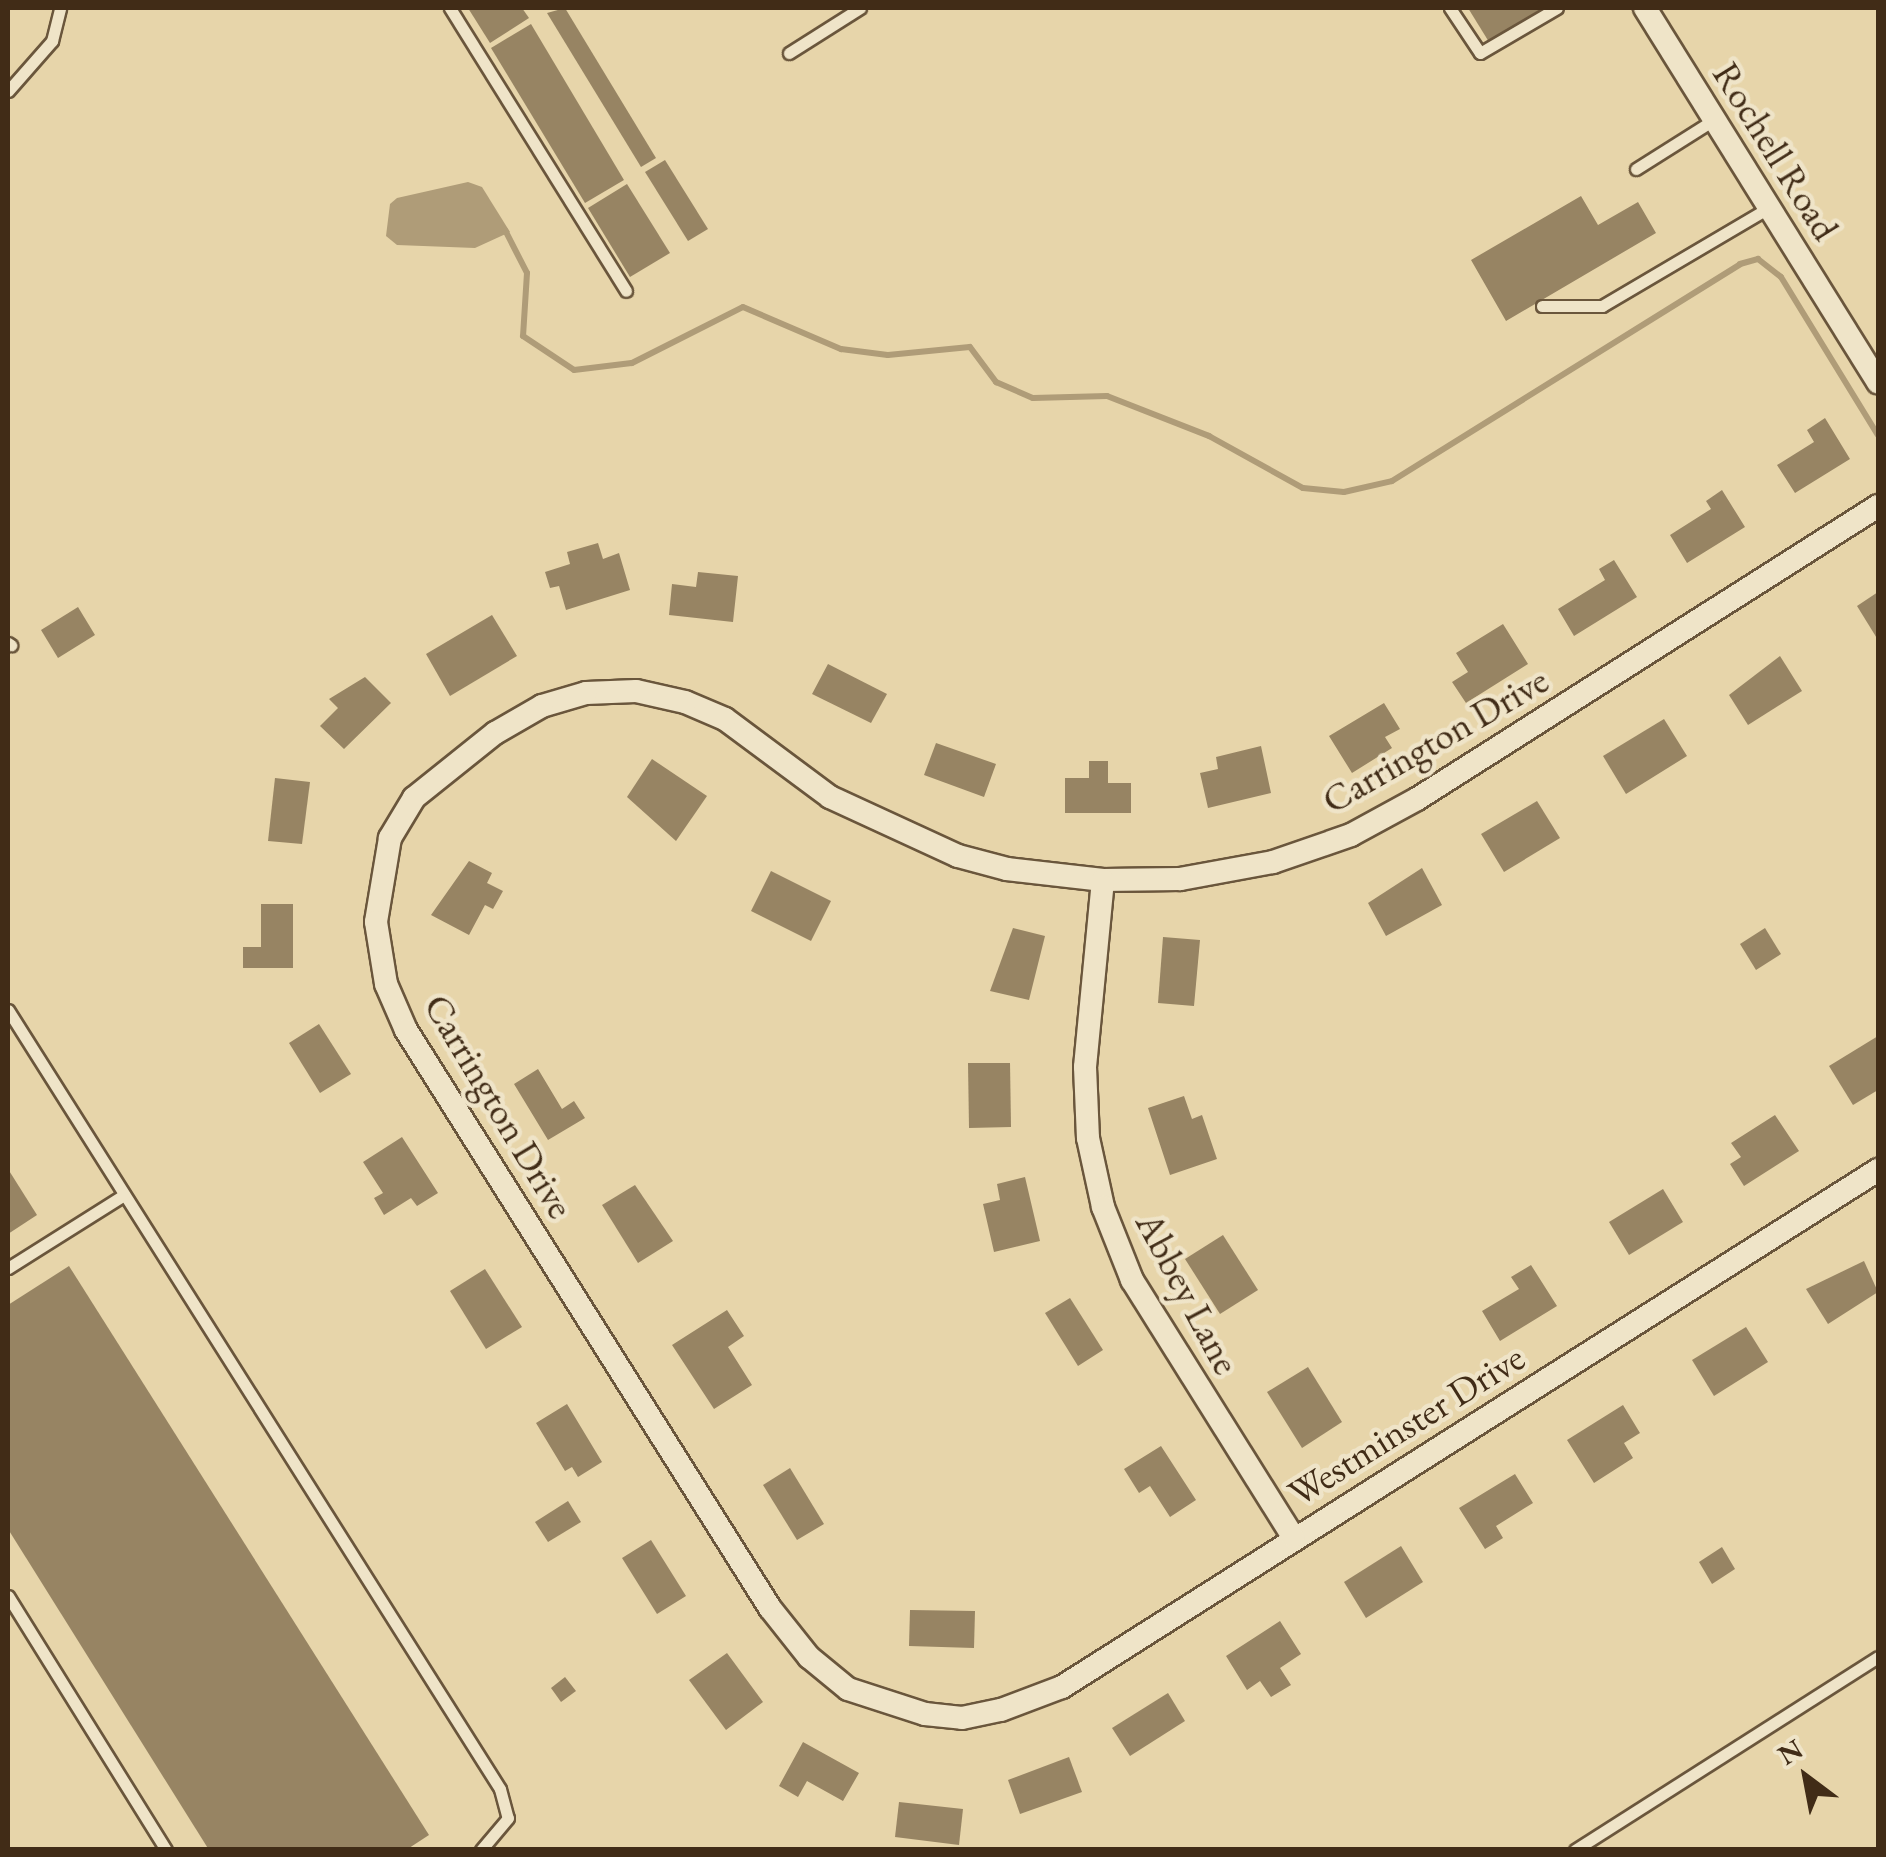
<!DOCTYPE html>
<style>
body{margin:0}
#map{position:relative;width:1886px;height:1857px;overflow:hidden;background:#e7d5aa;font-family:"EB Garamond",serif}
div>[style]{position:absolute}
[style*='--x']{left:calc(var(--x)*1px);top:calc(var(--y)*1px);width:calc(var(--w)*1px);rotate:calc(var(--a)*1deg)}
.water>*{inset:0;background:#af9c78}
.stream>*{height:6px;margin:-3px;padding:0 3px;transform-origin:3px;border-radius:3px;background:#af9c78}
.building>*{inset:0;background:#978463}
.roads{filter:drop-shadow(2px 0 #6a563c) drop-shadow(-2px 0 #6a563c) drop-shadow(0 2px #6a563c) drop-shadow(0 -2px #6a563c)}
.lane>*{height:11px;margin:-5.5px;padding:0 5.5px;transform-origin:5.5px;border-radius:5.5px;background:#efe4c8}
.street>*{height:22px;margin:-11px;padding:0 11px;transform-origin:11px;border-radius:11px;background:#efe4c8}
span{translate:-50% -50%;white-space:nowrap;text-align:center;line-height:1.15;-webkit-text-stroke:9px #efe4c8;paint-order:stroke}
.street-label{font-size:38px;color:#412c17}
.frame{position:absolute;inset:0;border:10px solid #412c17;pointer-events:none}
.north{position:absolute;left:1756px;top:1727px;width:100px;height:100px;-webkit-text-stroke:8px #efe4c8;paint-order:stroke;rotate:328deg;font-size:28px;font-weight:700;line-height:40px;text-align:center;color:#412c17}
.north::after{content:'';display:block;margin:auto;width:35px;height:45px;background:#412c17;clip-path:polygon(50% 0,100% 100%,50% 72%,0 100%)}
</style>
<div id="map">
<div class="water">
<i style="clip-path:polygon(468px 182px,482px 187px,510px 232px,475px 248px,397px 245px,386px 236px,390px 204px,397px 198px)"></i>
</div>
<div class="stream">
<i style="--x:505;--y:230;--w:48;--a:62.9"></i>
<i style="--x:527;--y:273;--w:63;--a:93.6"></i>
<i style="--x:523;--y:336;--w:61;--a:33.7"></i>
<i style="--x:574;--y:370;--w:58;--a:-6.9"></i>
<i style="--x:632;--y:363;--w:124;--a:-26.8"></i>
<i style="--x:743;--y:307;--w:107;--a:23.2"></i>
<i style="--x:841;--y:349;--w:47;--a:7.3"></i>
<i style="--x:888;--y:355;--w:82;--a:-5.6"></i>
<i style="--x:970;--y:347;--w:44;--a:53.4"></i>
<i style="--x:996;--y:382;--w:40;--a:23.4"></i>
<i style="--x:1033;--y:398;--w:74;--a:-1.5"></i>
<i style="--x:1107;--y:396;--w:110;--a:21.4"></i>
<i style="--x:1209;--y:436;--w:107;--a:29"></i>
<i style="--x:1303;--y:488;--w:41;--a:5.6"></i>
<i style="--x:1344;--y:492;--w:49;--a:-12.9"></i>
<i style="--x:1392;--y:481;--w:410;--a:-31.9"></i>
<i style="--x:1740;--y:264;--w:19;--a:-16"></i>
<i style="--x:1758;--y:259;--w:29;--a:38"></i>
<i style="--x:1781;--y:277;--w:185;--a:58.5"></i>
</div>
<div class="building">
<i style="clip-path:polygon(468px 8px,522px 8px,529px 18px,490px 43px)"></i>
<i style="clip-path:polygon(565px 8px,656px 158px,641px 167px,547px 13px)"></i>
<i style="clip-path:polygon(1468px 8px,1543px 8px,1489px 42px)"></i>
<i style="clip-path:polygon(531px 24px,624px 180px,585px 203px,491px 48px)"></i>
<i style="clip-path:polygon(665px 160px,708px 229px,688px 241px,645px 172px)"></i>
<i style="clip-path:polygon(627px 184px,670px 253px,630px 277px,588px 208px)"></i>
<i style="clip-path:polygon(1581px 196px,1598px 225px,1638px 202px,1656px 233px,1506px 321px,1471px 260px)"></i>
<i style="clip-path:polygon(1825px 418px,1850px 459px,1795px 493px,1777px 465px,1814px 442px,1807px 430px)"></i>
<i style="clip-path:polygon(1722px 490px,1745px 527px,1687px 563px,1670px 535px,1711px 509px,1706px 501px)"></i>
<i style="clip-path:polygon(598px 543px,603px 559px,619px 553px,630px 590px,566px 610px,559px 586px,550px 588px,545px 572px,570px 564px,567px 552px)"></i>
<i style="clip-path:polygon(1614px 560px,1637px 597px,1574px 636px,1558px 609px,1605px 580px,1599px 569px)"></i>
<i style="clip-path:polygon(698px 572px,738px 576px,733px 622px,669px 615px,672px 584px,696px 587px)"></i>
<i style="clip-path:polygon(1878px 592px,1878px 640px,1857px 606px)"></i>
<i style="clip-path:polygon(78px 607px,95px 635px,58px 658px,41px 630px)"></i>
<i style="clip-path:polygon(492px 615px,517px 656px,450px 696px,426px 654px)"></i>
<i style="clip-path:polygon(1503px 624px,1528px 664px,1466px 703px,1452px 682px,1468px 672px,1456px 653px)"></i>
<i style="clip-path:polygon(1780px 656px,1802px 691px,1748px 725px,1729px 695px)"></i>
<i style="clip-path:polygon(828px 664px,887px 694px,871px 723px,812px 694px)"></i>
<i style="clip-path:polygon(365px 677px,391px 703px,344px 749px,320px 726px,338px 708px,329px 699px)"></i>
<i style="clip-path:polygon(1384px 703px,1400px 729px,1385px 737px,1392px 748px,1352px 773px,1329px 736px)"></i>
<i style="clip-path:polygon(1664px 719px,1687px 756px,1626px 794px,1603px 756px)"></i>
<i style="clip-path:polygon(936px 743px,996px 764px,984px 797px,924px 775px)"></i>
<i style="clip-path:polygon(1261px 746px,1271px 793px,1208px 808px,1200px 773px,1218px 769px,1216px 757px)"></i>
<i style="clip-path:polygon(652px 759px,707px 796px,676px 841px,627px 797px)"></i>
<i style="clip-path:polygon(1089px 761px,1108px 761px,1108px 783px,1131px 783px,1131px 813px,1065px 813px,1065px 778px,1089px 778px)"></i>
<i style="clip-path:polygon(275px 778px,310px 782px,302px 844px,268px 841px)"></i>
<i style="clip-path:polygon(1537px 801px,1560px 838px,1504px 872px,1481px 834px)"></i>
<i style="clip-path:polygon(469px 861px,492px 873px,487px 883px,503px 891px,493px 909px,485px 905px,469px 935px,431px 915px)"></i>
<i style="clip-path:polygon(1422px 868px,1442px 905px,1386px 936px,1368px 903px)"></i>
<i style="clip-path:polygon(771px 871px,831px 901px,811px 941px,751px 911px)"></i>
<i style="clip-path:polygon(261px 904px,293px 904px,293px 968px,243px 968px,243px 947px,261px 947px)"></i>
<i style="clip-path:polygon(1013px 928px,1045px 936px,1029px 1000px,990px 991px)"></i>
<i style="clip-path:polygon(1765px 928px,1781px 954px,1756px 970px,1740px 944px)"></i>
<i style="clip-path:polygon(1163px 937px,1200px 940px,1194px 1006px,1158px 1003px)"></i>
<i style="clip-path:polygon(319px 1024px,351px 1074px,320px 1093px,289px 1043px)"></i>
<i style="clip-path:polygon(1878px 1036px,1878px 1090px,1853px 1105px,1829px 1066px)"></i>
<i style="clip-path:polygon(968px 1063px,1010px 1063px,1011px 1127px,969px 1128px)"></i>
<i style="clip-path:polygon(538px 1069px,562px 1109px,574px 1101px,585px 1118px,548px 1140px,514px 1084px)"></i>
<i style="clip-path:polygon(1184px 1096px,1192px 1119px,1202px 1115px,1217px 1159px,1170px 1175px,1148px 1108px)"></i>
<i style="clip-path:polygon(1775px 1115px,1799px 1151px,1744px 1186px,1730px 1164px,1741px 1157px,1731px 1143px)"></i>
<i style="clip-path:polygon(402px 1137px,438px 1193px,417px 1206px,411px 1198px,384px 1215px,374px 1198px,383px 1193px,363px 1162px)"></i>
<i style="clip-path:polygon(8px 1169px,37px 1215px,8px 1234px)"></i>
<i style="clip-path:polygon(1025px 1177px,1040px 1241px,994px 1252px,983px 1204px,1000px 1200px,997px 1184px)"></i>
<i style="clip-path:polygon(635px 1185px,673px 1241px,638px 1263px,602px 1205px)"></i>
<i style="clip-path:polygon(1663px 1189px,1683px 1222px,1629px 1255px,1609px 1222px)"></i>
<i style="clip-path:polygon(1223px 1235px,1258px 1290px,1220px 1314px,1185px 1259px)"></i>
<i style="clip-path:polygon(1864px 1261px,1878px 1292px,1828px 1324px,1806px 1289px)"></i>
<i style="clip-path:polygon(1531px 1265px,1557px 1306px,1500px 1341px,1482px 1311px,1519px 1289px,1511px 1277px)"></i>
<i style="clip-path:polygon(69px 1266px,429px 1835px,406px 1850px,209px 1850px,8px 1529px,8px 1305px)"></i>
<i style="clip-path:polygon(485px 1269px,522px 1327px,486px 1349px,450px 1291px)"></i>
<i style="clip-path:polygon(1070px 1298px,1103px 1350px,1078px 1366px,1045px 1313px)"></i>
<i style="clip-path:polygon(727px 1310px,744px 1336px,728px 1347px,752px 1385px,714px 1409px,672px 1345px)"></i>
<i style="clip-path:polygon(1746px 1327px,1768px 1362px,1714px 1396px,1692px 1360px)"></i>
<i style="clip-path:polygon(1308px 1367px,1342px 1422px,1302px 1448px,1267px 1392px)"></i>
<i style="clip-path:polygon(567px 1404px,602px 1462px,578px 1477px,572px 1467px,565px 1471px,536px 1423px)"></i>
<i style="clip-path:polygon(1623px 1405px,1640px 1433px,1624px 1443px,1633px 1458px,1594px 1483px,1567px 1440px)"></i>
<i style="clip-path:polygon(1161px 1446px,1196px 1500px,1170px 1517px,1150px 1486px,1139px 1493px,1124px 1469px)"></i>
<i style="clip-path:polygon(790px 1468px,824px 1524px,797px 1540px,763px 1485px)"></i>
<i style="clip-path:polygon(1515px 1474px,1533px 1503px,1496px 1526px,1503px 1538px,1485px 1549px,1459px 1508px)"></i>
<i style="clip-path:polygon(568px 1501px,581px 1522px,548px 1542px,535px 1522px)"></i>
<i style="clip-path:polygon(651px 1540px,686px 1596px,657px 1614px,622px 1558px)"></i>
<i style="clip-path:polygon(1401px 1546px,1423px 1582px,1366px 1618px,1344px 1582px)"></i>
<i style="clip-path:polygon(1722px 1547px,1735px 1569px,1712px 1584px,1699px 1562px)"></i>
<i style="clip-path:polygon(910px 1610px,975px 1611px,974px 1648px,909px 1646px)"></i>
<i style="clip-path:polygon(1280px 1621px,1301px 1654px,1280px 1668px,1291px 1685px,1271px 1697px,1260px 1681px,1247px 1690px,1226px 1656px)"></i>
<i style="clip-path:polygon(727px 1653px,763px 1702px,726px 1730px,689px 1680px)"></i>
<i style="clip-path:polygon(565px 1677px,576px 1691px,561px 1702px,551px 1688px)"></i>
<i style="clip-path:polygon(1168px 1693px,1185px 1721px,1130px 1756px,1112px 1728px)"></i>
<i style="clip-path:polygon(803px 1742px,859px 1773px,843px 1801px,807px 1781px,798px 1797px,779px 1786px)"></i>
<i style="clip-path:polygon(1069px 1757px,1082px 1792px,1020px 1814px,1008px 1780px)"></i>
<i style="clip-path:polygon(899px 1802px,963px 1809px,959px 1845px,895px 1837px)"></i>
</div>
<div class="roads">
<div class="lane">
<i style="--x:450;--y:8;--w:333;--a:58.1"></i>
<i style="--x:1450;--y:8;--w:54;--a:56.3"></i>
<i style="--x:1480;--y:53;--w:89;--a:-30.3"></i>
<i style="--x:789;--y:53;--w:84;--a:-32.4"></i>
<i style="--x:8;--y:91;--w:67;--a:-48.7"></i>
<i style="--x:52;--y:41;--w:34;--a:-76"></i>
<i style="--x:1636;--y:169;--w:93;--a:-32.3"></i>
<i style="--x:1542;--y:306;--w:60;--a:0"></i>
<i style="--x:1602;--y:306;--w:195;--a:-30.5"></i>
<i style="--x:8;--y:643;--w:4;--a:34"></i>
<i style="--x:8;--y:1010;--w:921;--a:57.72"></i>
<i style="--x:500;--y:1789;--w:30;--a:75"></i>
<i style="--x:508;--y:1818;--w:42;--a:130.2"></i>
<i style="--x:8;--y:1268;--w:137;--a:-32.2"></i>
<i style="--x:8;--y:1596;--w:299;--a:58.1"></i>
<i style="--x:1575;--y:1850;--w:359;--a:-32.5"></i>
</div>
<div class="street">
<i style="--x:1645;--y:8;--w:441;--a:58.1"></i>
<i style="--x:1878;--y:506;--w:546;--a:147.56"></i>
<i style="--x:1417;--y:799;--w:75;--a:151.4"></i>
<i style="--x:1351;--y:835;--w:83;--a:160.9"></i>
<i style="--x:1273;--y:862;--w:95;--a:169.6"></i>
<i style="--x:1180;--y:879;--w:77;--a:179.3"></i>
<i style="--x:1103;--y:880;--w:97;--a:-173.5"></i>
<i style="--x:1007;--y:869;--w:51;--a:-165.1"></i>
<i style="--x:958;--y:856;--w:141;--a:-155.3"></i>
<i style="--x:830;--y:797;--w:131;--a:-143.4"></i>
<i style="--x:725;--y:719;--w:43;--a:-157"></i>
<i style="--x:685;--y:702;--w:50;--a:-167.3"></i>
<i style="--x:636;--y:691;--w:50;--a:177.7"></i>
<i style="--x:586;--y:693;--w:46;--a:163.5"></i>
<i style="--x:542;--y:706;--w:54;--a:150.1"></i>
<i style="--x:495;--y:733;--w:104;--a:141.3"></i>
<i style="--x:414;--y:798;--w:47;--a:121"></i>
<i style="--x:390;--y:838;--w:85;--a:99.5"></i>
<i style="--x:376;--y:922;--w:63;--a:80.8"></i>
<i style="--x:386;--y:984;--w:50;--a:66.5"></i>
<i style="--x:406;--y:1030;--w:683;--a:57.8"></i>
<i style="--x:770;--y:1608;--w:63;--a:51.5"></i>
<i style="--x:809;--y:1657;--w:50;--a:39.4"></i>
<i style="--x:848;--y:1689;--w:81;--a:18"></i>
<i style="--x:925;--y:1714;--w:37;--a:6"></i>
<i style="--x:962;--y:1718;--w:40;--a:-12"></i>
<i style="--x:1001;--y:1710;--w:65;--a:-20.7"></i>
<i style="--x:1062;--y:1687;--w:966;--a:-32.36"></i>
<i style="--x:1103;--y:880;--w:188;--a:95.5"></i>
<i style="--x:1085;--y:1067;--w:71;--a:87.6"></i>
<i style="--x:1088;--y:1138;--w:71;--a:77.7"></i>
<i style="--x:1103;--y:1207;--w:79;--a:68.3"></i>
<i style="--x:1132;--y:1280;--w:303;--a:57.9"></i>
</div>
</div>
<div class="street-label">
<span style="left:1776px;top:151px;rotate:58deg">Rochell Road</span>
<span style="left:1435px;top:740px;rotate:-30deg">Carrington Drive</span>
<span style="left:499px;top:1106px;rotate:59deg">Carrington Drive</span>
<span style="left:1188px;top:1293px;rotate:62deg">Abbey Lane</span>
<span style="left:1406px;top:1425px;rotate:-32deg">Westminster Drive</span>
</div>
<div class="frame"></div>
<div class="north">N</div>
</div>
